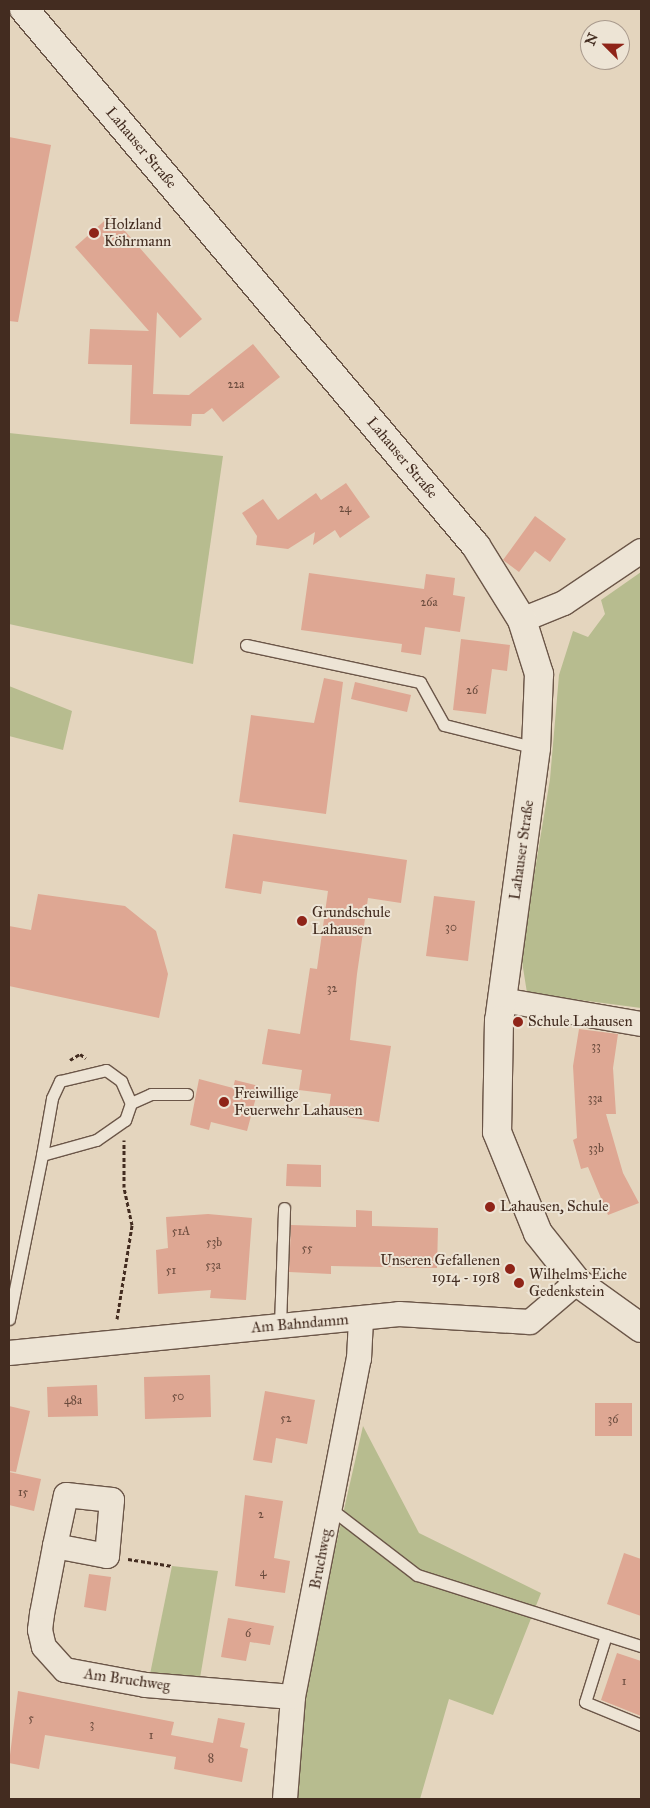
<!DOCTYPE html>
<meta charset="utf-8">
<style>
body{margin:0}
#map{position:relative;width:650px;height:1808px;overflow:hidden;background:#e4d5be;font-family:"IM FELL Great Primer",serif}
div>[style]{position:absolute}
[style*='--x']{left:calc(var(--x)*1px);top:calc(var(--y)*1px);width:calc(var(--w)*1px);rotate:calc(var(--a)*1deg)}
.green>*{inset:0;background:#b7bc8f}
.building>*{inset:0;background:#dea793}
.path>*{height:3px;margin-top:-1.5px;transform-origin:0;background:repeating-linear-gradient(90deg,#432c20 0 4px,transparent 0 6.5px)}
.roads{filter:drop-shadow(1px 0 #6b5648) drop-shadow(-1px 0 #6b5648) drop-shadow(0 1px #6b5648) drop-shadow(0 -1px #6b5648)}
.service>*{height:11px;margin:-5.5px;padding:0 5.5px;transform-origin:5.5px;border-radius:5.5px;background:#ede4d5}
.minor>*{height:24px;margin:-12px;padding:0 12px;transform-origin:12px;border-radius:12px;background:#ede4d5}
.tertiary>*{height:28px;margin:-14px;padding:0 14px;transform-origin:14px;border-radius:14px;background:#ede4d5}
.dots>*{width:14px;height:14px;translate:-50% -50%;box-sizing:border-box;border:2px solid #ede4d5;border-radius:50%}
span{translate:-50% -50%;white-space:nowrap;text-align:center;line-height:1.15;-webkit-text-stroke:4px #ede4d5;paint-order:stroke}
.number-label{font-size:12px;color:#6a4b3d}
.number-label span{-webkit-text-stroke-width:0}
.street-label{font-size:15px;color:#432c20}
.poi-label{font-size:15px;color:#432c20}
.left{translate:0 -50%;text-align:left}
.right{translate:-100% -50%;text-align:right}
.frame{position:absolute;inset:0;border:10px solid #432c20;pointer-events:none}
.north{position:absolute;left:580px;top:20px;width:50px;height:50px;box-sizing:border-box;background:#ede4d5;border:1px solid #a99a8d;border-radius:50%;rotate:293deg;font-size:14px;font-weight:700;line-height:20px;text-align:center;color:#432c20}
.north::after{content:'';display:block;margin:auto;width:18px;height:22px;background:#8f2418;clip-path:polygon(50% 0,100% 100%,50% 72%,0 100%)}
</style>
<div id="map">
<div class="green">
<i style="clip-path:polygon(9px 433px,223px 456px,193px 664px,9px 624px)"></i>
<i style="clip-path:polygon(641px 572px,641px 1008px,527px 993px,521px 955px,550px 779px,559px 675px,573px 631px,588px 637px,605px 614px,601px 600px)"></i>
<i style="clip-path:polygon(9px 686px,72px 711px,63px 750px,9px 736px)"></i>
<i style="clip-path:polygon(363px 1426px,419px 1533px,541px 1593px,493px 1715px,449px 1699px,420px 1799px,296px 1799px,300px 1703px)"></i>
<i style="clip-path:polygon(172px 1566px,218px 1571px,198px 1690px,148px 1684px)"></i>
</div>
<div class="building">
<i style="clip-path:polygon(9px 137px,51px 145px,18px 322px,9px 321px)"></i>
<i style="clip-path:polygon(111px 215px,202px 319px,180px 338px,157px 312px,153px 394px,189px 395px,253px 344px,280px 377px,223px 422px,212px 408px,204px 414px,192px 414px,191px 426px,130px 424px,132px 365px,88px 364px,90px 329px,149px 331px,75px 247px)"></i>
<i style="clip-path:polygon(346px 483px,370px 517px,340px 538px,335px 530px,313px 545px,315px 532px,288px 549px,256px 545px,257px 536px,242px 513px,263px 499px,278px 520px,316px 493px,321px 500px)"></i>
<i style="clip-path:polygon(535px 516px,566px 539px,550px 562px,535px 551px,519px 572px,503px 560px)"></i>
<i style="clip-path:polygon(309px 573px,424px 589px,426px 574px,455px 578px,453px 595px,465px 597px,460px 632px,425px 627px,421px 655px,401px 652px,402px 644px,301px 630px)"></i>
<i style="clip-path:polygon(461px 639px,510px 645px,507px 671px,492px 669px,486px 714px,453px 710px)"></i>
<i style="clip-path:polygon(324px 678px,343px 682px,326px 814px,239px 802px,251px 715px,314px 723px)"></i>
<i style="clip-path:polygon(355px 682px,411px 695px,407px 712px,351px 699px)"></i>
<i style="clip-path:polygon(233px 834px,407px 860px,401px 903px,368px 898px,357px 974px,350px 1040px,391px 1046px,379px 1122px,328px 1114px,331px 1094px,299px 1090px,302px 1070px,262px 1064px,268px 1029px,300px 1034px,310px 968px,317px 969px,328px 891px,263px 881px,261px 894px,225px 888px)"></i>
<i style="clip-path:polygon(38px 894px,125px 906px,156px 931px,168px 974px,159px 1018px,9px 986px,9px 926px,31px 930px)"></i>
<i style="clip-path:polygon(434px 896px,475px 901px,468px 961px,426px 956px)"></i>
<i style="clip-path:polygon(579px 1029px,618px 1034px,613px 1068px,616px 1114px,606px 1114px,623px 1173px,639px 1203px,608px 1215px,588px 1167px,581px 1169px,573px 1140px,577px 1138px,573px 1066px)"></i>
<i style="clip-path:polygon(199px 1079px,233px 1088px,235px 1080px,259px 1086px,247px 1131px,211px 1122px,209px 1130px,190px 1125px)"></i>
<i style="clip-path:polygon(287px 1164px,321px 1165px,321px 1187px,286px 1186px)"></i>
<i style="clip-path:polygon(356px 1210px,372px 1211px,372px 1226px,438px 1228px,437px 1268px,331px 1266px,331px 1274px,289px 1272px,291px 1225px,356px 1227px)"></i>
<i style="clip-path:polygon(208px 1214px,252px 1218px,246px 1300px,210px 1298px,211px 1290px,158px 1294px,156px 1250px,168px 1248px,166px 1217px)"></i>
<i style="clip-path:polygon(210px 1375px,211px 1417px,145px 1419px,144px 1377px)"></i>
<i style="clip-path:polygon(97px 1385px,98px 1416px,48px 1417px,47px 1387px)"></i>
<i style="clip-path:polygon(265px 1391px,315px 1400px,307px 1444px,276px 1438px,272px 1463px,253px 1460px)"></i>
<i style="clip-path:polygon(595px 1403px,632px 1403px,632px 1436px,595px 1436px)"></i>
<i style="clip-path:polygon(9px 1406px,30px 1411px,16px 1472px,9px 1471px)"></i>
<i style="clip-path:polygon(9px 1472px,41px 1479px,34px 1511px,9px 1505px)"></i>
<i style="clip-path:polygon(245px 1495px,283px 1501px,274px 1558px,290px 1561px,285px 1593px,235px 1586px)"></i>
<i style="clip-path:polygon(624px 1553px,641px 1559px,641px 1616px,607px 1604px)"></i>
<i style="clip-path:polygon(89px 1574px,111px 1577px,106px 1611px,84px 1607px)"></i>
<i style="clip-path:polygon(228px 1618px,274px 1626px,270px 1645px,250px 1642px,246px 1661px,221px 1657px)"></i>
<i style="clip-path:polygon(617px 1653px,641px 1661px,641px 1716px,601px 1700px)"></i>
<i style="clip-path:polygon(18px 1691px,174px 1722px,171px 1735px,213px 1743px,218px 1718px,245px 1723px,240px 1747px,248px 1749px,242px 1782px,174px 1769px,176px 1757px,45px 1735px,39px 1769px,9px 1763px)"></i>
</div>
<div class="path">
<i style="--x:70;--y:1060;--w:12;--a:-31"></i>
<i style="--x:80;--y:1054;--w:7;--a:34"></i>
<i style="--x:117;--y:1319;--w:95;--a:-80.9"></i>
<i style="--x:132;--y:1225;--w:39;--a:-102"></i>
<i style="--x:124;--y:1187;--w:47;--a:-90"></i>
<i style="--x:128;--y:1559;--w:45;--a:9"></i>
</div>
<div class="roads">
<div class="service">
<i style="--x:246;--y:645;--w:178;--a:12"></i>
<i style="--x:420;--y:682;--w:49;--a:60.8"></i>
<i style="--x:444;--y:725;--w:95;--a:14"></i>
<i style="--x:106;--y:1070;--w:19;--a:36"></i>
<i style="--x:121;--y:1081;--w:24;--a:66"></i>
<i style="--x:131;--y:1103;--w:18;--a:109"></i>
<i style="--x:125;--y:1120;--w:35;--a:145"></i>
<i style="--x:96;--y:1140;--w:56;--a:164.5"></i>
<i style="--x:42;--y:1155;--w:58;--a:-80"></i>
<i style="--x:52;--y:1098;--w:19;--a:-65"></i>
<i style="--x:60;--y:1081;--w:47;--a:-13.4"></i>
<i style="--x:131;--y:1103;--w:22;--a:-24"></i>
<i style="--x:151;--y:1094;--w:36;--a:0"></i>
<i style="--x:9;--y:1319;--w:167;--a:-78.6"></i>
<i style="--x:280;--y:1325;--w:117;--a:-88"></i>
<i style="--x:331;--y:1509;--w:108;--a:37.5"></i>
<i style="--x:417;--y:1575;--w:235;--a:17.6"></i>
<i style="--x:606;--y:1635;--w:70;--a:107.4"></i>
<i style="--x:585;--y:1702;--w:61;--a:22.3"></i>
</div>
<div class="minor">
<i style="--x:522;--y:620;--w:45;--a:-22"></i>
<i style="--x:564;--y:603;--w:93;--a:-34"></i>
<i style="--x:502;--y:1000;--w:141;--a:9.8"></i>
<i style="--x:9;--y:1353;--w:392;--a:-5.7"></i>
<i style="--x:399;--y:1314;--w:131;--a:3.5"></i>
<i style="--x:530;--y:1322;--w:62;--a:-40.4"></i>
<i style="--x:55;--y:1546;--w:53;--a:10.9"></i>
<i style="--x:107;--y:1556;--w:56;--a:-84.9"></i>
<i style="--x:112;--y:1500;--w:46;--a:-173.8"></i>
<i style="--x:66;--y:1495;--w:52;--a:102.2"></i>
<i style="--x:55;--y:1546;--w:69;--a:100.8"></i>
<i style="--x:42;--y:1614;--w:16;--a:97"></i>
<i style="--x:40;--y:1630;--w:17;--a:77"></i>
<i style="--x:44;--y:1647;--w:31;--a:48"></i>
<i style="--x:65;--y:1670;--w:82;--a:10.5"></i>
<i style="--x:146;--y:1685;--w:147;--a:4.7"></i>
<i style="--x:285;--y:1799;--w:102;--a:-85.5"></i>
<i style="--x:293;--y:1697;--w:344;--a:-79"></i>
<i style="--x:359;--y:1359;--w:40;--a:-87.1"></i>
</div>
<div class="tertiary">
<i style="--x:24;--y:9;--w:702;--a:49.91"></i>
<i style="--x:476;--y:546;--w:87;--a:58.1"></i>
<i style="--x:522;--y:620;--w:57;--a:72.5"></i>
<i style="--x:539;--y:674;--w:74;--a:92.3"></i>
<i style="--x:536;--y:748;--w:275;--a:97.7"></i>
<i style="--x:499;--y:1020;--w:112;--a:91"></i>
<i style="--x:497;--y:1132;--w:109;--a:67.9"></i>
<i style="--x:538;--y:1233;--w:63;--a:51.5"></i>
<i style="--x:577;--y:1282;--w:79;--a:35.7"></i>
</div>
</div>
<div class="dots">
<i style="left:94px;top:233px;background:#8f2418"></i>
<i style="left:302px;top:921px;background:#8f2418"></i>
<i style="left:518px;top:1022px;background:#8f2418"></i>
<i style="left:224px;top:1102px;background:#8f2418"></i>
<i style="left:490px;top:1207px;background:#8f2418"></i>
<i style="left:510px;top:1269px;background:#8f2418"></i>
<i style="left:519px;top:1283px;background:#8f2418"></i>
</div>
<div class="number-label">
<span style="left:236px;top:385px">22a</span>
<span style="left:345px;top:509px">24</span>
<span style="left:429px;top:603px">26a</span>
<span style="left:472px;top:691px">26</span>
<span style="left:451px;top:928px">30</span>
<span style="left:332px;top:989px">32</span>
<span style="left:596px;top:1047px">33</span>
<span style="left:595px;top:1099px">33a</span>
<span style="left:596px;top:1149px">33b</span>
<span style="left:181px;top:1232px">51A</span>
<span style="left:214px;top:1243px">53b</span>
<span style="left:307px;top:1249px">55</span>
<span style="left:213px;top:1266px">53a</span>
<span style="left:171px;top:1271px">51</span>
<span style="left:178px;top:1397px">50</span>
<span style="left:73px;top:1401px">48a</span>
<span style="left:286px;top:1419px">52</span>
<span style="left:613px;top:1420px">36</span>
<span style="left:23px;top:1493px">15</span>
<span style="left:261px;top:1515px">2</span>
<span style="left:263px;top:1573px">4</span>
<span style="left:248px;top:1634px">6</span>
<span style="left:624px;top:1682px">1</span>
<span style="left:31px;top:1719px">5</span>
<span style="left:92px;top:1725px">3</span>
<span style="left:151px;top:1736px">1</span>
<span style="left:211px;top:1759px">8</span>
</div>
<div class="street-label">
<span style="left:141px;top:148px;rotate:50deg">Lahauser Straße</span>
<span style="left:402px;top:458px;rotate:50deg">Lahauser Straße</span>
<span style="left:522px;top:850px;rotate:-82deg">Lahauser Straße</span>
<span style="left:300px;top:1324px;rotate:-5deg">Am Bahndamm</span>
<span style="left:321px;top:1559px;rotate:-79deg">Bruchweg</span>
<span style="left:127px;top:1680px;rotate:8deg">Am Bruchweg</span>
</div>
<div class="poi-label">
<span class="left" style="left:104px;top:233px">Holzland<br>Köhrmann</span>
<span class="left" style="left:312px;top:921px">Grundschule<br>Lahausen</span>
<span class="left" style="left:528px;top:1022px">Schule Lahausen</span>
<span class="left" style="left:234px;top:1102px">Freiwillige<br>Feuerwehr Lahausen</span>
<span class="left" style="left:500px;top:1207px">Lahausen, Schule</span>
<span class="right" style="left:500px;top:1269px">Unseren Gefallenen<br>1914 - 1918</span>
<span class="left" style="left:529px;top:1283px">Wilhelms Eiche<br>Gedenkstein</span>
</div>
<div class="frame"></div>
<div class="north">N</div>
</div>
